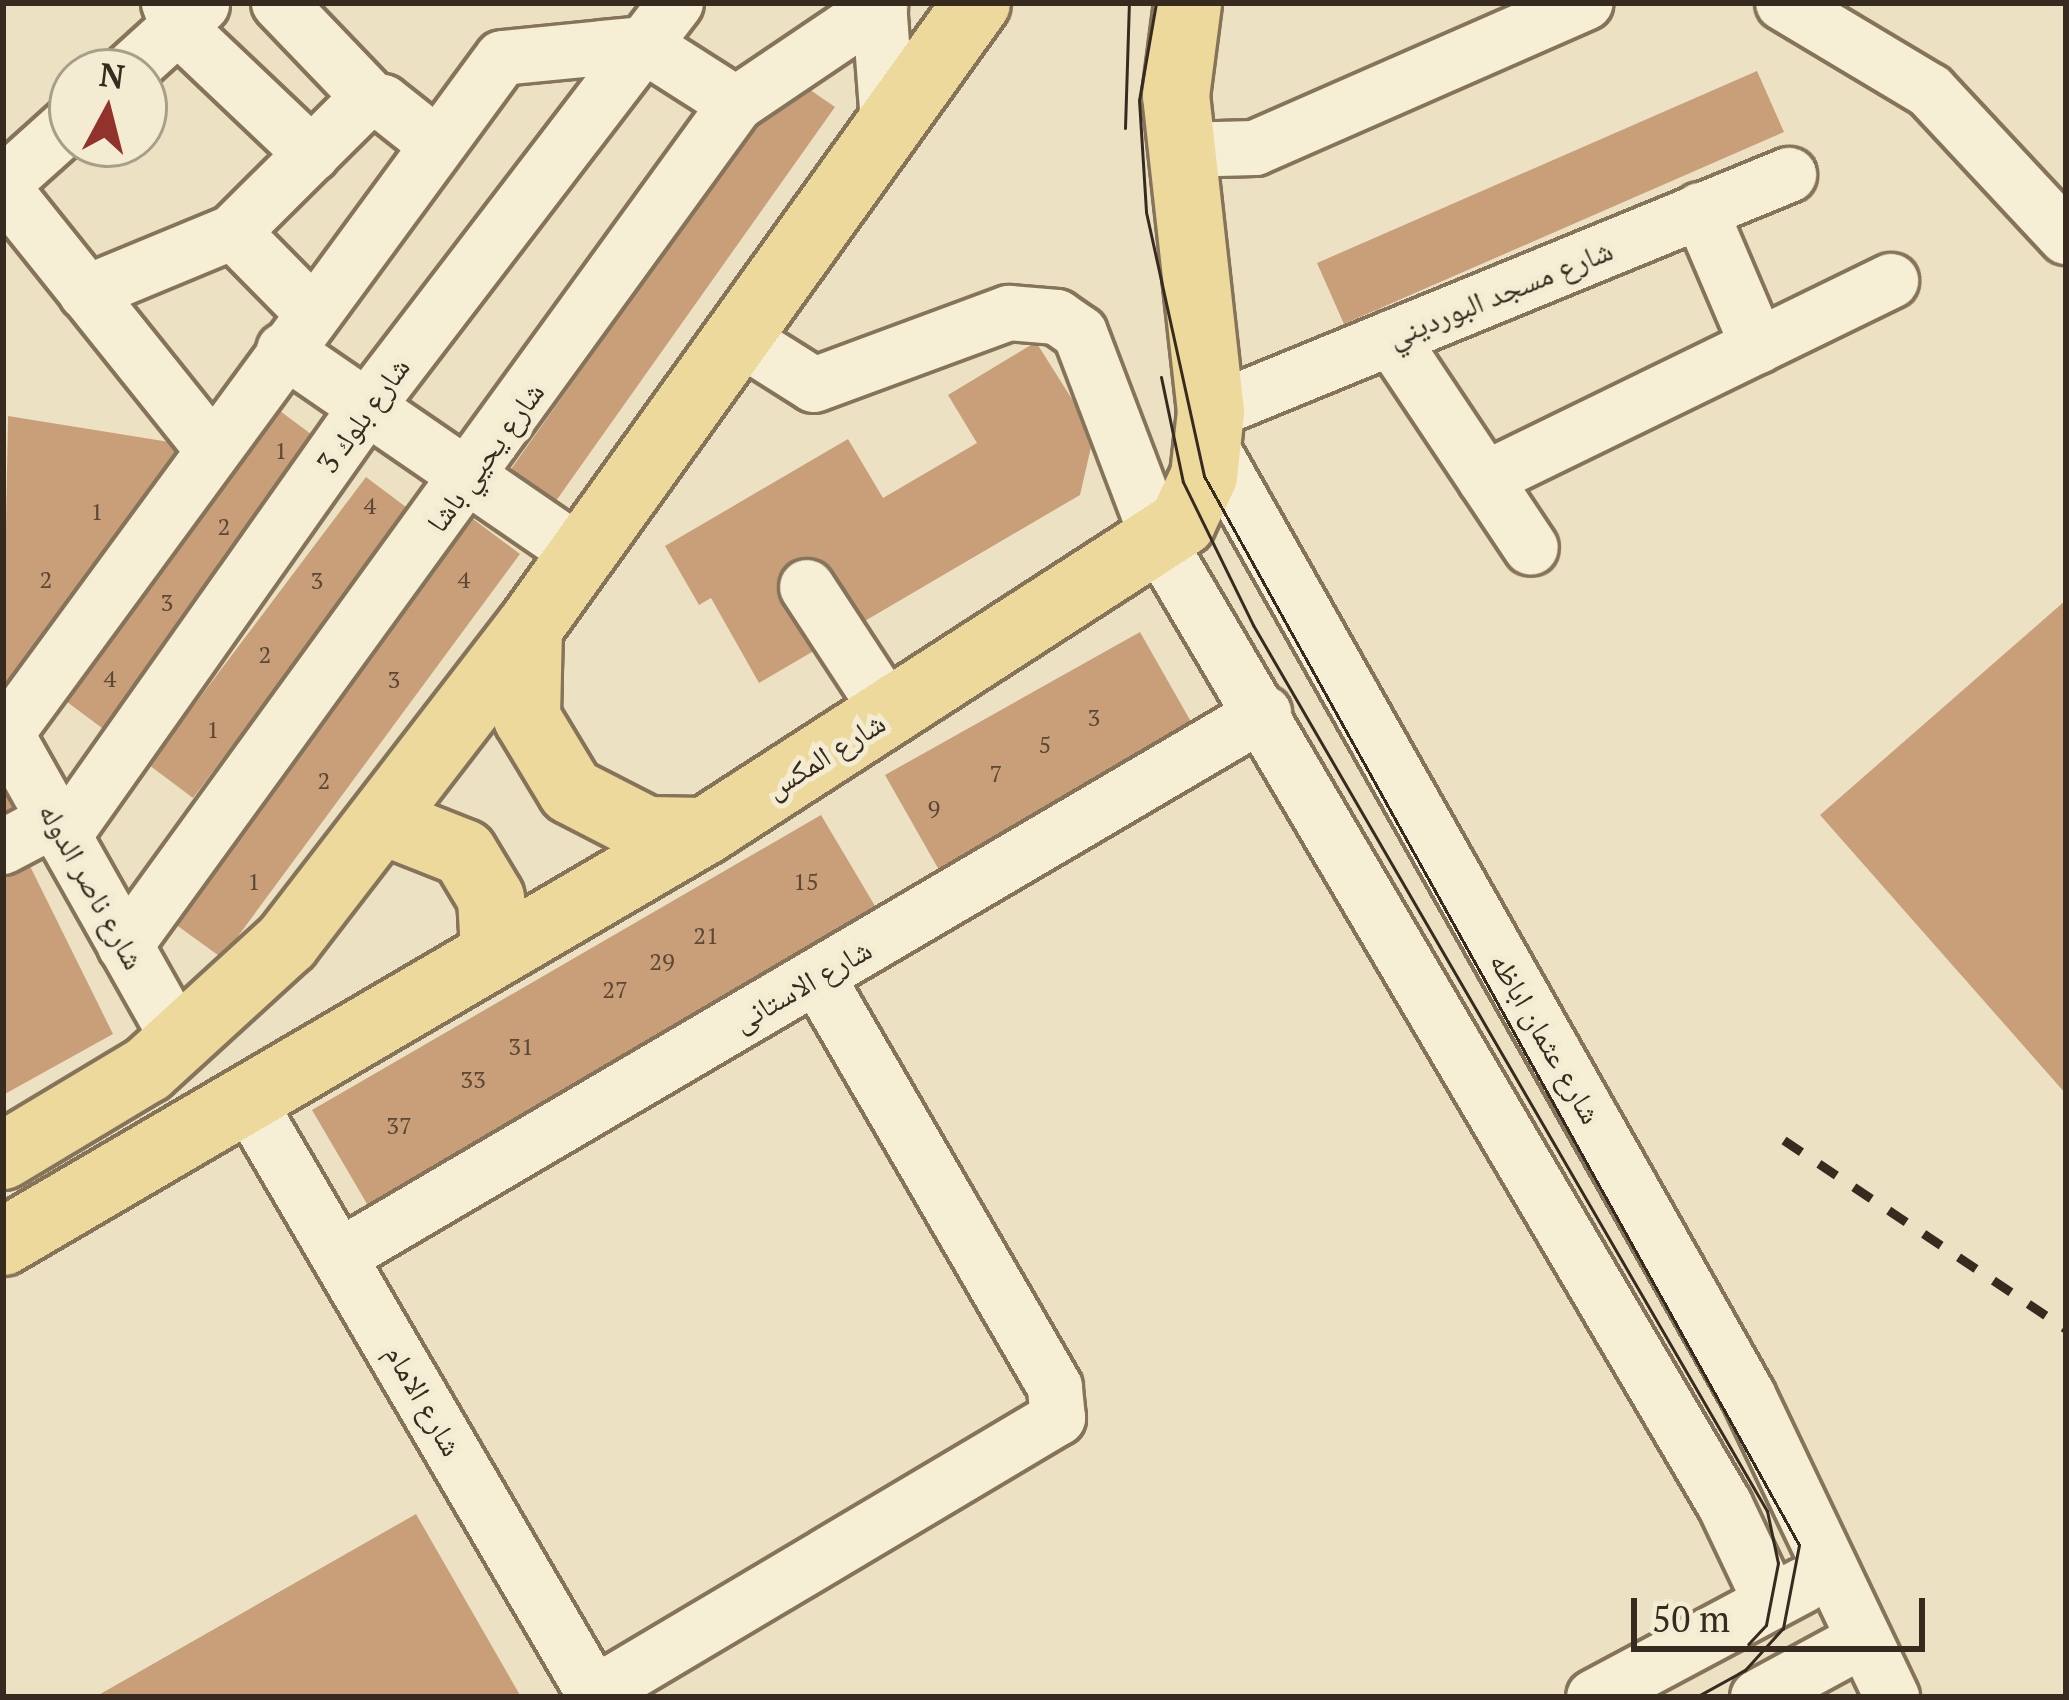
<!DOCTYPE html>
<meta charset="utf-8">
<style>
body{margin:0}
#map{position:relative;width:2069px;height:1700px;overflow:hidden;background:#ece2c3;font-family:"PT Serif","Noto Naskh Arabic",serif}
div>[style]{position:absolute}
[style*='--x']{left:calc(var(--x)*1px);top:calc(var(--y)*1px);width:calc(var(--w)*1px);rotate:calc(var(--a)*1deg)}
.building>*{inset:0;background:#c99f7a}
.roads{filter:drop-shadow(3px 0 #85745a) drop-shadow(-3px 0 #85745a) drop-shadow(0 3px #85745a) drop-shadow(0 -3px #85745a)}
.minor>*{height:54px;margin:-27px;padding:0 27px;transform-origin:27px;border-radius:27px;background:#f7efd5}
.major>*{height:66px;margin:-33px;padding:0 33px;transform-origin:33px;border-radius:33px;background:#eed99c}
.tram>*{height:3px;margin:-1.5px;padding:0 1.5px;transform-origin:1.5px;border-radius:1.5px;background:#362b1e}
.rail>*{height:9px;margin-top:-4.5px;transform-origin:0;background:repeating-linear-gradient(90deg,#362b1e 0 21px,transparent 0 42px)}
span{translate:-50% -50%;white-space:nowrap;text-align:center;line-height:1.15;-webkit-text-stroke:10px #f4ecd2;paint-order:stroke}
.number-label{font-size:24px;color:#5b4835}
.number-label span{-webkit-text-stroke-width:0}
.street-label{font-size:30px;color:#362b1e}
.frame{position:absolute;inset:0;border:6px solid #362b1e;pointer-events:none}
.north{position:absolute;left:48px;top:48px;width:120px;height:120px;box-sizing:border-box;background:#f4ecd2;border:3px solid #a89f8a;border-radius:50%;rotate:7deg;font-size:33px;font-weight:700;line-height:48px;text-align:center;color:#362b1e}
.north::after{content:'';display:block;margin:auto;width:42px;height:54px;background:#92322d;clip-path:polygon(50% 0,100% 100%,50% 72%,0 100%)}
.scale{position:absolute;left:1631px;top:1598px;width:294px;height:54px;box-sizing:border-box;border:6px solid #362b1e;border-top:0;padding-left:15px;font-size:36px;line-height:42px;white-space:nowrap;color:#362b1e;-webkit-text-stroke:9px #f4ecd2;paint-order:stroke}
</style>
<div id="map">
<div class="building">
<i style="clip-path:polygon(1757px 71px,1784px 132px,1344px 324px,1317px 263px)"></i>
<i style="clip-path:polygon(790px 76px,835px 107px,546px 515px,501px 483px)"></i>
<i style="clip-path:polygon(1036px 342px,1094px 434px,1080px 495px,759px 683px,711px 598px,699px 605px,665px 546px,848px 439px,883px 498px,977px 443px,948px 395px)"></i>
<i style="clip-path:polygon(280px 411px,323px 443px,106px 731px,63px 699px)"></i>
<i style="clip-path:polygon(8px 416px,188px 445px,11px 705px,3px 691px)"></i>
<i style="clip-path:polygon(366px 477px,410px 510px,193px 798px,149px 765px)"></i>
<i style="clip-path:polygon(473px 519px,520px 554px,222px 958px,175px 924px)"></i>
<i style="clip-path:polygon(2066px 600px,2066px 1094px,1820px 815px)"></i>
<i style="clip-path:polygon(1140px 632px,1194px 727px,939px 870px,885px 775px)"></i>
<i style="clip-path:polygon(3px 760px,31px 817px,3px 829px)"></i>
<i style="clip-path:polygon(821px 815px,878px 911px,370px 1209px,312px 1110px)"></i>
<i style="clip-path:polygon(25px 856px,113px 1034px,3px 1095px,3px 866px)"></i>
<i style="clip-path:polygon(416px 1514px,521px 1697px,95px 1697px)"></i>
</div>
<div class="roads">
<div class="minor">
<i style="--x:169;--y:3;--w:26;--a:69"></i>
<i style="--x:178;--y:27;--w:185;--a:43.5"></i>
<i style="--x:279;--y:3;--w:134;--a:46.2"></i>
<i style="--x:879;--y:3;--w:119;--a:85.7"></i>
<i style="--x:1783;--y:3;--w:171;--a:30.9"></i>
<i style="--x:1930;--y:91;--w:200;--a:47"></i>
<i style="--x:128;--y:72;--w:100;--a:-42.2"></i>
<i style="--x:1179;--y:150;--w:76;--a:-1.5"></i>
<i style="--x:1255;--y:148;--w:361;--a:-23.7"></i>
<i style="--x:3;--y:184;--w:93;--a:-41.9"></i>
<i style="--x:3;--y:188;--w:333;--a:51.3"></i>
<i style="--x:1700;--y:210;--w:148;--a:66.9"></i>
<i style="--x:233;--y:232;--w:112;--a:45.4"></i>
<i style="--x:86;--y:293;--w:159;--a:-22.5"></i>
<i style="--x:233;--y:232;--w:182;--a:-44.8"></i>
<i style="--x:362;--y:104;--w:21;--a:-5"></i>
<i style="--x:383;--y:102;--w:68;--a:38.4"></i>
<i style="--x:735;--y:335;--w:93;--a:32.3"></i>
<i style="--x:814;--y:385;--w:208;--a:-20.3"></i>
<i style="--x:1009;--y:313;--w:48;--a:4.8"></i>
<i style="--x:1057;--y:317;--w:28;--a:35"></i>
<i style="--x:1080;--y:333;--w:226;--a:69.2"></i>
<i style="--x:1160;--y:544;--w:1115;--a:59.55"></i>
<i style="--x:1725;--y:1505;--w:107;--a:64.6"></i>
<i style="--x:1391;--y:338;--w:252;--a:56.3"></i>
<i style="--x:284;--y:350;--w:358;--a:34.5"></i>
<i style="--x:1211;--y:412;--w:625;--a:-22.3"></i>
<i style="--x:1210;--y:445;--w:1092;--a:60.48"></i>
<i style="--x:1748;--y:1395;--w:335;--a:64.5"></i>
<i style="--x:1485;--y:479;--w:452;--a:-26"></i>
<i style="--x:807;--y:587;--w:152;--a:56.8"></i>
<i style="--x:3;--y:728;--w:363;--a:60.6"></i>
<i style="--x:6;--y:734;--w:838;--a:-53.73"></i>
<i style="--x:502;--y:58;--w:141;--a:-5.7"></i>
<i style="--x:642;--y:44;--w:112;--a:32.6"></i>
<i style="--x:63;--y:837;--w:525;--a:-54.77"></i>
<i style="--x:366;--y:408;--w:510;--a:-52.57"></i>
<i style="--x:3;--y:847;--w:58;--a:-27.9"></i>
<i style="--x:125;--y:946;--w:1040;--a:-54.03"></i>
<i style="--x:736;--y:104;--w:174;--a:-34"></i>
<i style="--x:249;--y:1103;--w:688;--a:59.71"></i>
<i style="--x:340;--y:1256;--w:1072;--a:-30.44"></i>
<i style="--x:594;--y:1694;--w:540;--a:-30.75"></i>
<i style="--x:1058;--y:1418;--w:31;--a:-96"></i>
<i style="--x:1055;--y:1387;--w:475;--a:-120.1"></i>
<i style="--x:1594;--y:1697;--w:238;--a:-28.1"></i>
<i style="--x:1758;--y:1697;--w:119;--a:-28.5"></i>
</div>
<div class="major">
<i style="--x:529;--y:628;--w:90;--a:91.3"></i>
<i style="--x:527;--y:718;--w:85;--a:58.9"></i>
<i style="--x:571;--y:791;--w:85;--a:27.2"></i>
<i style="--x:647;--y:830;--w:58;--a:1"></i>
<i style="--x:383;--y:821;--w:87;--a:21.6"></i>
<i style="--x:464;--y:853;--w:52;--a:59"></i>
<i style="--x:491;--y:898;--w:52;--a:86.7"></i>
<i style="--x:3;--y:1156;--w:169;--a:-31"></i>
<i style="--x:148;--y:1069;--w:188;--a:-42.4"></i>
<i style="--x:287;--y:942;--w:396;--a:-52.4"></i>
<i style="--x:529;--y:628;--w:769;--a:-54.37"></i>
<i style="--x:3;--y:1242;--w:813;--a:-30.35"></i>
<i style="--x:705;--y:831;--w:568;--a:-32.85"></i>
<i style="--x:1182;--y:523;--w:52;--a:-64.9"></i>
<i style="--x:1204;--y:476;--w:64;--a:-83.8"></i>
<i style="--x:1211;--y:412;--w:318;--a:-96.3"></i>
<i style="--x:1176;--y:96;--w:94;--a:-82.6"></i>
</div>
</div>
<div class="tram">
<i style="--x:1156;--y:3;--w:98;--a:99.9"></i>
<i style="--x:1139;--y:100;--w:112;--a:86.4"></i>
<i style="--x:1146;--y:212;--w:270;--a:77.6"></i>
<i style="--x:1204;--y:476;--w:1223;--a:60.9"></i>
<i style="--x:1799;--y:1545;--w:85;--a:100.9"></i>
<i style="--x:1783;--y:1628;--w:57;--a:132.1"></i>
<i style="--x:1745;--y:1670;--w:56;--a:151.1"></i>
<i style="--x:1125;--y:128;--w:125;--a:-88.2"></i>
<i style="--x:1161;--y:377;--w:107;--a:78.2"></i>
<i style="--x:1183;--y:482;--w:159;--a:63.9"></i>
<i style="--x:1253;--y:625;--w:1024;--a:59.88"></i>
<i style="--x:1767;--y:1511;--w:53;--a:78.1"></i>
<i style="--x:1778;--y:1563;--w:63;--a:101"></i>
<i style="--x:1766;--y:1625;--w:26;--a:133"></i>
</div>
<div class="rail">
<i style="--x:1784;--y:1140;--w:339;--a:33.8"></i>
</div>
<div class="number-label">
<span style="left:281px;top:451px">1</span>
<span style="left:370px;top:506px">4</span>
<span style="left:97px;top:512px">1</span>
<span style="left:224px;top:527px">2</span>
<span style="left:46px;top:580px">2</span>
<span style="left:464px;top:580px">4</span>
<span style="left:317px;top:581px">3</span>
<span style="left:167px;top:603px">3</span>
<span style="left:265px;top:655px">2</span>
<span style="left:110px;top:679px">4</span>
<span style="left:394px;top:680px">3</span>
<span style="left:1094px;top:718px">3</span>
<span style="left:213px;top:730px">1</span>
<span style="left:1045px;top:745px">5</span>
<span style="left:996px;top:774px">7</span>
<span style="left:324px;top:781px">2</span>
<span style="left:934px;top:809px">9</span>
<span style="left:254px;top:882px">1</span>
<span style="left:806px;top:882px">15</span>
<span style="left:706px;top:936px">21</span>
<span style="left:662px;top:962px">29</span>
<span style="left:615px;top:990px">27</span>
<span style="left:521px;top:1047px">31</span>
<span style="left:473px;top:1080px">33</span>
<span style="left:399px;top:1126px">37</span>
</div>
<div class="street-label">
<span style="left:1500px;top:293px;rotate:-22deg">شارع مسجد البورديني</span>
<span style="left:363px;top:415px;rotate:-54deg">شارع بلوك 3</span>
<span style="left:485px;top:457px;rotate:-54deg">شارع يحيي باشا</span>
<span style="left:825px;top:755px;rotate:-32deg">شارع المكس</span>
<span style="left:92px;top:886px;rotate:61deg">شارع ناصر الدوله</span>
<span style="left:802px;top:985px;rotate:-30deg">شارع الاستانى</span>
<span style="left:1546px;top:1038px;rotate:60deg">شارع عثمان اباظه</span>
<span style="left:424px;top:1400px;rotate:60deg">شارع الامام</span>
</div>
<div class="frame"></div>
<div class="north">N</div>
<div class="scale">50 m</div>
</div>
